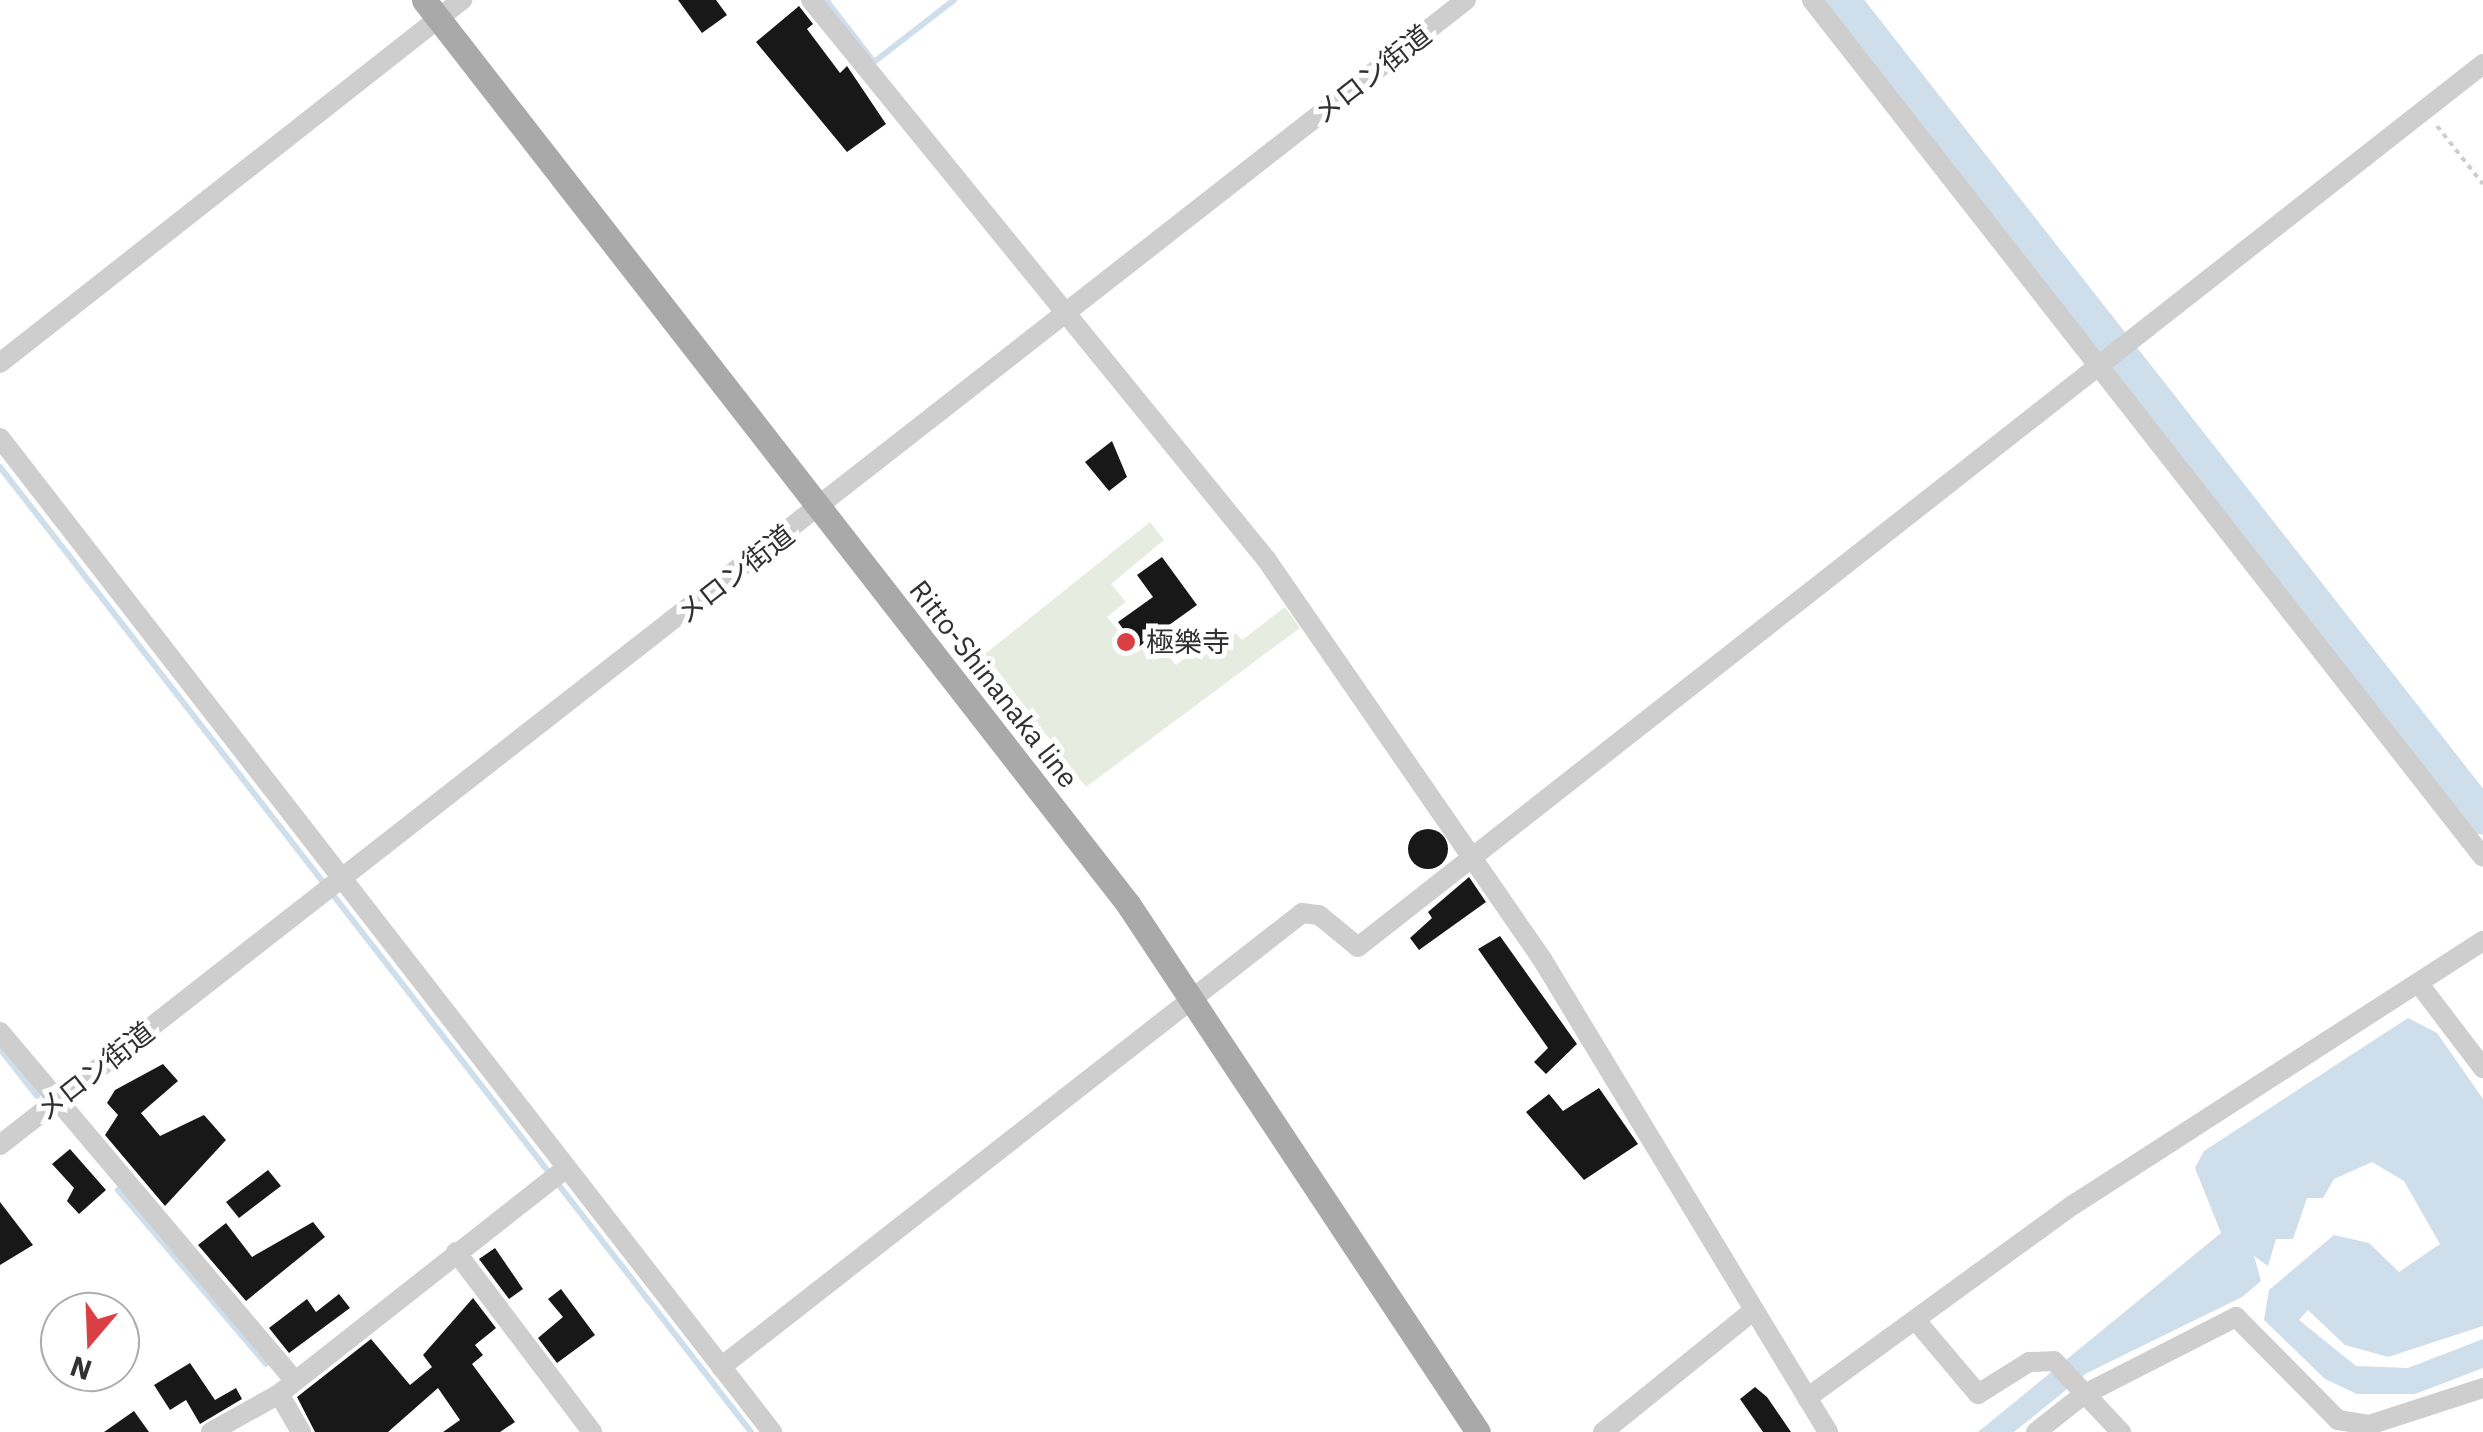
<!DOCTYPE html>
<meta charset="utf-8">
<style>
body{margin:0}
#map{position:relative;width:2483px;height:1432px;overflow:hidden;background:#fff;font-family:"IBM Plex Sans","Noto Sans JP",sans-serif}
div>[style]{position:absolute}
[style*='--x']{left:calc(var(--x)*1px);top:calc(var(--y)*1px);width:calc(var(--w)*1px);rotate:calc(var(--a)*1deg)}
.green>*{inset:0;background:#e6ede0}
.water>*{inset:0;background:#cedeeb}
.stream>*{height:6px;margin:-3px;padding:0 3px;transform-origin:3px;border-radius:3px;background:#cedeeb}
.river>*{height:35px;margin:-17.5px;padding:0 17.5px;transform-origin:17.5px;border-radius:17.5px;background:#cedeeb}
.building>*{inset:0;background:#181818}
.round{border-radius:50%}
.path>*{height:4px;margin-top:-2px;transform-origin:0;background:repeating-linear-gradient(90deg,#cecece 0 5px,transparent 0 10px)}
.minor>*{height:20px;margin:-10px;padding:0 10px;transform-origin:10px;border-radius:10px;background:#cecece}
.major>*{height:25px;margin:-12.5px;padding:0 12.5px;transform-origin:12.5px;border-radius:12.5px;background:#a9a9a9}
.dots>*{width:28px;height:28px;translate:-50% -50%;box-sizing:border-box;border:5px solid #fff;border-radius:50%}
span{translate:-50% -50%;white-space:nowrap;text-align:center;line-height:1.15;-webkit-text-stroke:10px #fff;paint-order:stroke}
.street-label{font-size:28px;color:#313131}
.poi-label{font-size:28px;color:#313131}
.left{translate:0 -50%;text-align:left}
.north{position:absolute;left:40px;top:1292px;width:100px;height:100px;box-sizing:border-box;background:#fff;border:2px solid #adadad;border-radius:50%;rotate:199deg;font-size:28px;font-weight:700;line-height:40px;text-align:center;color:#313131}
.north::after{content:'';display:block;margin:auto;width:35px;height:45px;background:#da4043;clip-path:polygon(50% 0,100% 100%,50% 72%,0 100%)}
</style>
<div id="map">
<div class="green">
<i style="clip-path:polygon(1150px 522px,1164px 540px,1111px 584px,1126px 602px,1107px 617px,1136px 653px,1155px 640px,1176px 665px,1203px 644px,1210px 652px,1236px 633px,1242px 640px,1285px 607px,1300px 628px,1086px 787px,985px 654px)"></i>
</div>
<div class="water">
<i style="clip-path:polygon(2408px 1018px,2437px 1033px,2483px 1099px,2483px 1326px,2388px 1357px,2345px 1345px,2308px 1310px,2299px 1320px,2356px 1366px,2408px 1368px,2483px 1339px,2483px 1368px,2415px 1394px,2357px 1394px,2325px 1379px,2264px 1320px,2269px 1290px,2334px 1235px,2369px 1243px,2399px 1272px,2440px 1244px,2404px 1181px,2372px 1162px,2334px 1179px,2323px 1198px,2307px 1198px,2293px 1239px,2276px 1239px,2268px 1266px,2254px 1256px,2261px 1281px,2242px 1297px,2087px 1373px,2014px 1432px,1978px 1432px,2221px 1233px,2195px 1168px,2204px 1151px)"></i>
</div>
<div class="stream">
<i style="--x:826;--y:0;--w:78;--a:52.3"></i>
<i style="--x:874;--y:62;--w:101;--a:-37.8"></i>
<i style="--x:0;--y:467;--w:1223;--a:52.11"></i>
<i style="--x:0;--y:1049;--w:60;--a:51.8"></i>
<i style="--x:118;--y:1190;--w:228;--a:49.6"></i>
</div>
<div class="river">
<i style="--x:1842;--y:0;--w:1038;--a:51.88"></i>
</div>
<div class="building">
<i style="clip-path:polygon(678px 0,716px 0,727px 15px,702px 33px)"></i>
<i style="clip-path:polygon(799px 6px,813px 24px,807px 29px,840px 73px,847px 66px,886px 124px,847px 152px,756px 42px)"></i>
<i style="clip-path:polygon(1112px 441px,1127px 477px,1109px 491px,1085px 462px)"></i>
<i style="clip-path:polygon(1162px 557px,1197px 605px,1137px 648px,1118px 622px,1153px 597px,1137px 575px)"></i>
<i class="round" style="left:1408px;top:829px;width:40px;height:40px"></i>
<i style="clip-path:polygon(1469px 877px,1486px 902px,1419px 950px,1410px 938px,1432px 918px,1428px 912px)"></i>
<i style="clip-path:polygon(1500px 936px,1577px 1044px,1546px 1074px,1534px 1062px,1548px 1048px,1478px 949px)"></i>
<i style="clip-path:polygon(163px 1064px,178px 1081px,141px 1113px,160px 1136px,204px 1115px,226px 1140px,165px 1206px,105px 1135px,118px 1115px,107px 1103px,115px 1090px)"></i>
<i style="clip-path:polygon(1599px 1088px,1638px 1144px,1584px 1180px,1526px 1112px,1549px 1094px,1563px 1111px)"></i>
<i style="clip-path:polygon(70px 1149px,106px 1190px,79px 1214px,67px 1201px,74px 1188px,52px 1164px)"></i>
<i style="clip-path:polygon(268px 1170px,281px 1186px,239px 1218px,226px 1202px)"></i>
<i style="clip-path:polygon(0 1202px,33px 1245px,0 1265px)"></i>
<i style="clip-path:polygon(313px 1222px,325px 1237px,246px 1301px,198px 1245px,226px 1223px,252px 1257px)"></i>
<i style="clip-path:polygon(495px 1248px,523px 1289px,509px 1299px,479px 1259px)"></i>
<i style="clip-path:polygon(561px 1289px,595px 1335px,557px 1363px,538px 1338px,563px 1317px,548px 1299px)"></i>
<i style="clip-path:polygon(339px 1294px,350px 1308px,289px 1353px,269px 1328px,307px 1299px,316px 1312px)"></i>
<i style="clip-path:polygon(473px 1298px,496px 1328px,475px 1345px,483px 1355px,472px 1364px,515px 1422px,500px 1432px,443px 1432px,460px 1420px,438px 1388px,388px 1432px,315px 1432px,297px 1397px,371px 1339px,410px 1385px,432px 1367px,423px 1355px)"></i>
<i style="clip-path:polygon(190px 1363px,215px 1400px,236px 1388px,242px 1399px,200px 1424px,186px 1400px,170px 1410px,154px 1385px)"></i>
<i style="clip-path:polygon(1755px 1387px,1767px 1397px,1791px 1432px,1763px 1432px,1740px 1399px)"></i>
<i style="clip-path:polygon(134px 1411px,149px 1432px,104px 1432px)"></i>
</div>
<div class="path">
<i style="--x:2437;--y:126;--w:74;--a:51.6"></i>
</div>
<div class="minor">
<i style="--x:811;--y:0;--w:721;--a:50.86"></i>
<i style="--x:1266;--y:559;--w:486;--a:55.4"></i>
<i style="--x:1542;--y:959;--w:553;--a:58.84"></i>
<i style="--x:1812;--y:0;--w:1088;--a:51.94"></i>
<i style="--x:0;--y:363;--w:588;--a:-38.16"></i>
<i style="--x:0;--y:438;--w:1259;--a:52.16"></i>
<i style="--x:2419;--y:984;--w:106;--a:52.7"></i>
<i style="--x:0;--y:1032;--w:457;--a:49.8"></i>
<i style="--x:0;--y:1145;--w:1860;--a:-37.99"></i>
<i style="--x:456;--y:1252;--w:226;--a:52.9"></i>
<i style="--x:1918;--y:1323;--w:93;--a:49.8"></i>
<i style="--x:1978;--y:1394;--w:60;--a:-32.1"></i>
<i style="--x:2029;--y:1362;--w:25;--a:-2"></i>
<i style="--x:2054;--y:1361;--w:98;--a:46.7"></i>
<i style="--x:721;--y:1367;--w:737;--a:-38"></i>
<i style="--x:1302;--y:913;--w:17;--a:7"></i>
<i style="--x:1319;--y:915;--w:50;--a:39.4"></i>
<i style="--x:1358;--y:947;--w:1430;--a:-38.13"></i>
<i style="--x:279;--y:1394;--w:44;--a:59.9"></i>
<i style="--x:1807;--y:1398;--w:329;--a:-36"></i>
<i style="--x:2073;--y:1205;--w:488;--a:-32.8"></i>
<i style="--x:211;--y:1432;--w:78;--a:-29.2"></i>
<i style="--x:279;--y:1394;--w:365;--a:-38.2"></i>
<i style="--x:1603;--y:1432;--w:193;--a:-38.9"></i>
<i style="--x:2036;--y:1432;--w:60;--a:-38.2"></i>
<i style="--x:2083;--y:1395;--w:172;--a:-27"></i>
<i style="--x:2236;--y:1317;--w:145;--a:45.3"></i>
<i style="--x:2338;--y:1420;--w:31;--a:9"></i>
<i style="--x:2369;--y:1425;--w:120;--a:-18"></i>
</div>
<div class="major">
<i style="--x:424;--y:0;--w:1146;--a:52.09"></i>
<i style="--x:1128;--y:904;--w:633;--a:56.46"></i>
</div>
<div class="dots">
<i style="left:1126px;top:642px;background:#da4043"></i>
</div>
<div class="street-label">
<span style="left:1372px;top:74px;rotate:-38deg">メロン街道</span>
<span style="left:735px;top:574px;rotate:-38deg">メロン街道</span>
<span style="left:994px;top:684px;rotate:52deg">Ritto-Shinanaka line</span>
<span style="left:95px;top:1071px;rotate:-38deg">メロン街道</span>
</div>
<div class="poi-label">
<span class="left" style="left:1146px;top:642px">極樂寺</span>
</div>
<div class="north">N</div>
</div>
